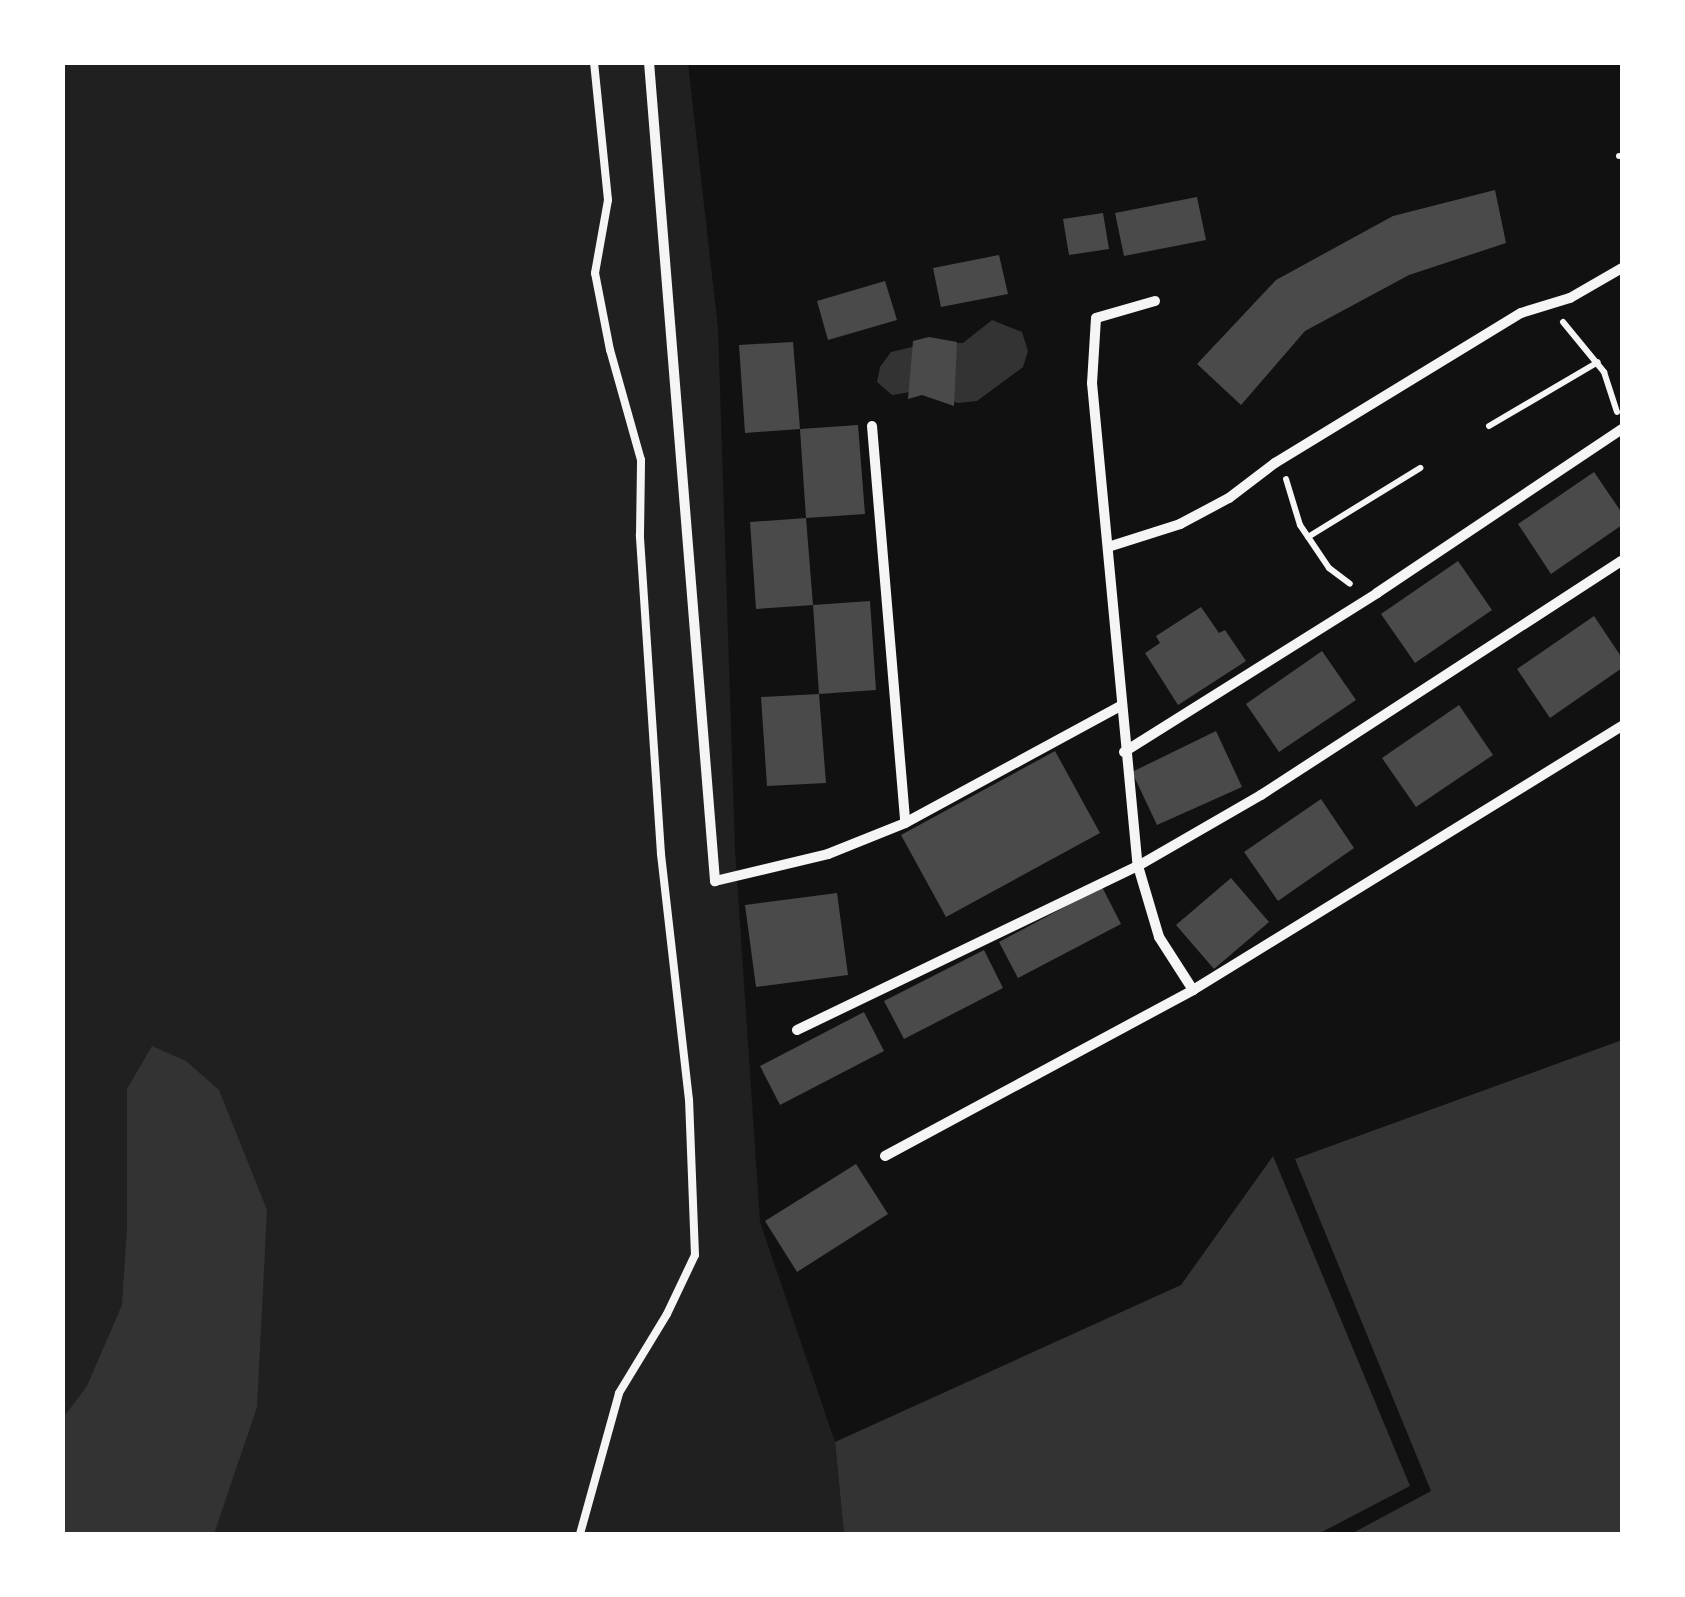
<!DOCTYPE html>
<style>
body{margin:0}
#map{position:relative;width:1685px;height:1597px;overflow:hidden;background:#111;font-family:"Alegreya Sans",sans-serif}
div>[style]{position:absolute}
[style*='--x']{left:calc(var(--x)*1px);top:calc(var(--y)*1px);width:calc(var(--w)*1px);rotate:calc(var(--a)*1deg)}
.green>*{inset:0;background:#202020}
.water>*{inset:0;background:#333}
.building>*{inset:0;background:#4a4a4a}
.path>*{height:6px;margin:-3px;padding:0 3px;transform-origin:3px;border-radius:3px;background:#f5f5f5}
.service>*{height:8px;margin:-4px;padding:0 4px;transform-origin:4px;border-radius:4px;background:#f5f5f5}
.minor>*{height:10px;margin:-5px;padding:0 5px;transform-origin:5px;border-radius:5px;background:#f5f5f5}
span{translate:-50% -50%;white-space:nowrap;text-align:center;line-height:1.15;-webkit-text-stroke:8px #fff;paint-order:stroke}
.frame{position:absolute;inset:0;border:65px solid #fff;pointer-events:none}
</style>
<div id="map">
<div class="green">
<i style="clip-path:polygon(62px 63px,688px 63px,718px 328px,735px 849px,760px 1222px,835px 1442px,844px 1534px,63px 1534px)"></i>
</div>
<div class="water">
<i style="clip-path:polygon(992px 320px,1022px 332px,1028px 351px,1023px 367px,977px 401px,958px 403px,923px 390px,892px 395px,877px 382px,880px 367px,891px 352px,929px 343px,963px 343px)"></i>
<i style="clip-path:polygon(1622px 1040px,1622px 1534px,1351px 1534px,1431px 1491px,1295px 1159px)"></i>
<i style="clip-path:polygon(152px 1046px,186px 1061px,219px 1090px,267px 1210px,257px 1407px,214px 1534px,63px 1534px,63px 1418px,87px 1386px,122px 1305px,127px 1227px,127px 1089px)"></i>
<i style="clip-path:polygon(1273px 1156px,1410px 1486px,1318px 1534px,844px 1534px,835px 1442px,1181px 1285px)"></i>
</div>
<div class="building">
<i style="clip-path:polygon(1495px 190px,1506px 243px,1409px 275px,1305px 331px,1241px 405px,1197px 364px,1276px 280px,1393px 216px)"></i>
<i style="clip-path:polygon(1197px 197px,1206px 240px,1124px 256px,1115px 213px)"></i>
<i style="clip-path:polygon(1103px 213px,1109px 249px,1069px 255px,1063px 219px)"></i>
<i style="clip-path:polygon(999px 255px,1008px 294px,941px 307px,933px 268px)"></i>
<i style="clip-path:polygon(885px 281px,897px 320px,828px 340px,817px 301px)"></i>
<i style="clip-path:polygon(929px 337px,957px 342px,954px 406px,922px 395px,908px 399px,913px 341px)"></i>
<i style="clip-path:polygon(793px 342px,800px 429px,745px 433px,739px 345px)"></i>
<i style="clip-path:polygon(858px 425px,865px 514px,806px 518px,800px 429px)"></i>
<i style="clip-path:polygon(1594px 472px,1622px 513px,1622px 525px,1551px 574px,1518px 524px)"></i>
<i style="clip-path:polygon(806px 518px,813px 605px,870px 601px,876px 690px,819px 694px,826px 783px,767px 786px,761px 697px,819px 694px,813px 605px,756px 609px,750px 522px)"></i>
<i style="clip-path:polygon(1458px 561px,1492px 610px,1415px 663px,1381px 614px)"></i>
<i style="clip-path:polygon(1201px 607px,1219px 633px,1225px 630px,1246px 661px,1178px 705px,1145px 653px,1160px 643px,1156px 636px)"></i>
<i style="clip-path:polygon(1594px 616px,1622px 658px,1622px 668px,1550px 718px,1517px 669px)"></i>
<i style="clip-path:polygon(1322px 651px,1356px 700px,1279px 752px,1246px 704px)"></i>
<i style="clip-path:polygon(1459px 705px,1493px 755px,1416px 807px,1382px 758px)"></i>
<i style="clip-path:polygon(1216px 731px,1242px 787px,1157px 825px,1132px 772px)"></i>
<i style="clip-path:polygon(1055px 751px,1100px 833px,946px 917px,901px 835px)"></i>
<i style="clip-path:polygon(1321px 799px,1354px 848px,1278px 901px,1244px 852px)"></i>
<i style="clip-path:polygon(1231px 878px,1269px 922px,1214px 969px,1176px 925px)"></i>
<i style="clip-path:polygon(1102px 887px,1121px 924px,1018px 978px,999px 942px)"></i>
<i style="clip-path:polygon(837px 893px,848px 975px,756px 987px,745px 905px)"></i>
<i style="clip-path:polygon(984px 950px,1003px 988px,904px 1039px,884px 1001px)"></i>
<i style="clip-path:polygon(864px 1012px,884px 1051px,780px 1105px,760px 1066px)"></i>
<i style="clip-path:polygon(856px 1164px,888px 1214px,797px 1272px,765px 1221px)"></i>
</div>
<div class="path">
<i style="--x:1619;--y:156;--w:3;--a:0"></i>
<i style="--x:1563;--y:322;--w:65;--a:50.6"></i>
<i style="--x:1604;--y:372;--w:42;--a:72"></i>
<i style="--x:1489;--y:426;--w:126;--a:-30.4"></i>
<i style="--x:1286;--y:479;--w:48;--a:73.1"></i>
<i style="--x:1300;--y:525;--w:52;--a:56"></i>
<i style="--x:1329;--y:568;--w:26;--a:37"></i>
<i style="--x:1308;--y:537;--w:132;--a:-31.6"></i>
</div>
<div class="service">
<i style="--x:580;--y:1534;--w:146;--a:-74.5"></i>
<i style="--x:619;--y:1393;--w:92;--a:-58.7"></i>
<i style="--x:667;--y:1314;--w:65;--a:-64.6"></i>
<i style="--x:695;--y:1255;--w:155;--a:-92.2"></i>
<i style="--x:689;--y:1100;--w:248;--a:-96.5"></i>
<i style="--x:661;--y:854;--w:320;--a:-93.8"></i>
<i style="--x:640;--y:535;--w:75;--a:-89.2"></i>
<i style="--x:641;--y:460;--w:114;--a:-105.7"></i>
<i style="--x:610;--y:350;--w:78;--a:-101"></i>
<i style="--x:595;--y:273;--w:74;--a:-79.9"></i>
<i style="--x:608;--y:200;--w:139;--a:-95.8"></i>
</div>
<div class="minor">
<i style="--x:649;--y:62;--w:822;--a:85.39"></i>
<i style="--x:715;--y:881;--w:116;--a:-13.4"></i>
<i style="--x:828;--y:854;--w:83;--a:-21.9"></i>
<i style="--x:905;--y:823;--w:247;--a:-28.5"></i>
<i style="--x:1155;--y:301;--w:61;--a:163.9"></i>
<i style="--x:1096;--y:318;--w:65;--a:93.5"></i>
<i style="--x:1092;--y:383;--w:485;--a:84.6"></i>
<i style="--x:1138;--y:866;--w:74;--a:73.5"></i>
<i style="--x:1159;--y:937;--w:63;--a:57.3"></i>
<i style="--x:872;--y:426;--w:398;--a:85.2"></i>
<i style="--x:1108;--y:547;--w:76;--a:-17.7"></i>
<i style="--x:1180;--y:524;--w:55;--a:-28"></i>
<i style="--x:1229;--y:498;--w:58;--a:-37.3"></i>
<i style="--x:1275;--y:463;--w:288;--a:-31.4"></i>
<i style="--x:1521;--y:313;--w:51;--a:-17"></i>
<i style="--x:1570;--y:298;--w:60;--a:-30"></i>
<i style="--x:1124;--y:752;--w:299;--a:-32.1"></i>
<i style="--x:1377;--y:593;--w:295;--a:-33.8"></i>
<i style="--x:797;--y:1030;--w:378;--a:-25.7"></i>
<i style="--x:1138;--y:866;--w:142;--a:-30"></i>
<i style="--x:1261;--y:795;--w:430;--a:-33"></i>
<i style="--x:885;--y:1156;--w:350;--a:-28.3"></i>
<i style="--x:1193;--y:990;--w:504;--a:-31.61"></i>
</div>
<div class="frame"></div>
</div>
